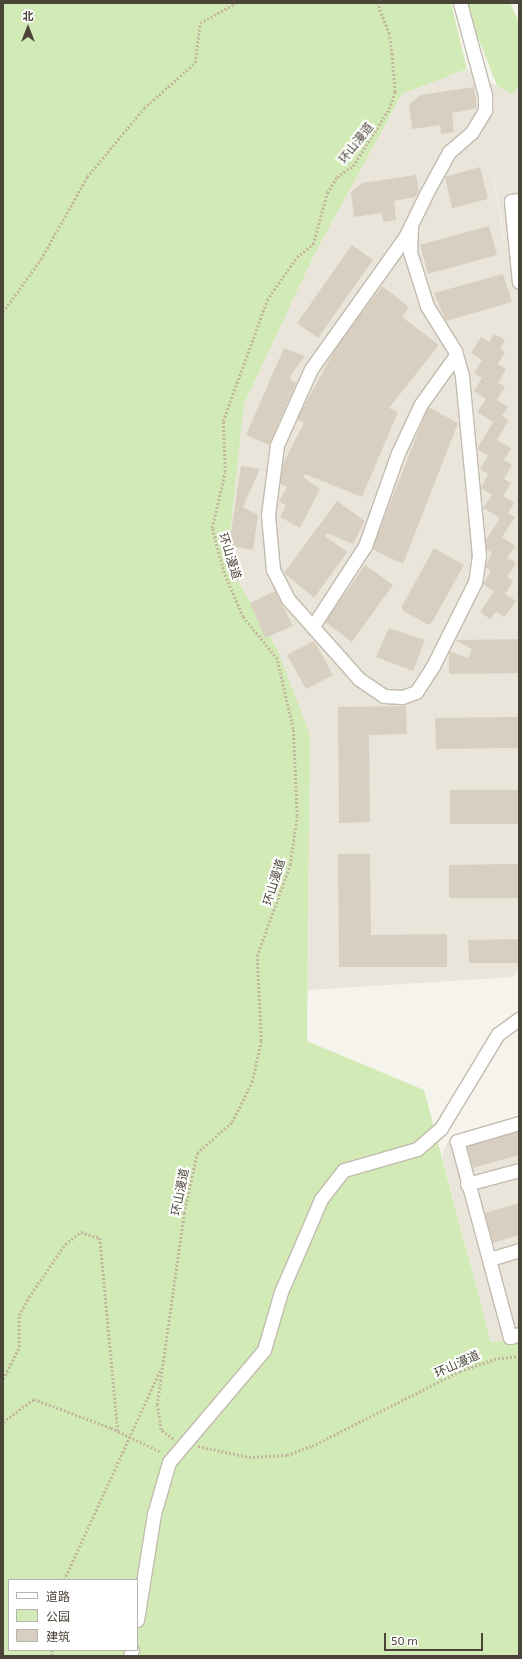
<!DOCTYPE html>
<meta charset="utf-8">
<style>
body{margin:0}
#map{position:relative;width:522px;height:1659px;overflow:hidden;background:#f6f3ec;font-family:"Exo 2","Noto Sans SC",sans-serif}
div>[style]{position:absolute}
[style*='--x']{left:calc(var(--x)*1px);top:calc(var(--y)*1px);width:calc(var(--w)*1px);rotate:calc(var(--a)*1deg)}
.residential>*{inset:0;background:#eae5da}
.green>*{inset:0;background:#d2eab5}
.building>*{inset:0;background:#d8cfc1}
.path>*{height:2.5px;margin-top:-1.25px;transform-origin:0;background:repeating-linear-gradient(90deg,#c4b79f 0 2px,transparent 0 4px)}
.roads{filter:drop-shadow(1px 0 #c2bbae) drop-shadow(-1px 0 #c2bbae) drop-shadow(0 1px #c2bbae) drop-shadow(0 -1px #c2bbae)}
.street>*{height:13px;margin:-6.5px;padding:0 6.5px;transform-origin:6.5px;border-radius:6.5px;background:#fff}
span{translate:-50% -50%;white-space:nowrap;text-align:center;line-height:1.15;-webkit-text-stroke:4px #fff;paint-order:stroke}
.street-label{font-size:12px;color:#4b4439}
.frame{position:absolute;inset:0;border:4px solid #4b4439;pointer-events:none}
.legend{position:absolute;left:8px;top:1579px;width:130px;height:72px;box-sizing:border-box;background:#fff;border:1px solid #b7b4b0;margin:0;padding:5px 7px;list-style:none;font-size:12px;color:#4b4439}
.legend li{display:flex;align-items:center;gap:8px;height:20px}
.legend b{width:20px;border:1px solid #b7b4b0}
.north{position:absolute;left:8px;top:8px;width:40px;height:40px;-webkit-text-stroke:3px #fff;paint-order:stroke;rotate:0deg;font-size:11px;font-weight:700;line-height:16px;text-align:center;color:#4b4439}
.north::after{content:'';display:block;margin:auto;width:14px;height:18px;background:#4b4439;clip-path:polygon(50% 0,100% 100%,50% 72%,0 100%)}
.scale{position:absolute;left:384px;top:1633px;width:99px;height:18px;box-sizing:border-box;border:2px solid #4b4439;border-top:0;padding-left:5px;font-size:12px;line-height:14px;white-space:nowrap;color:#4b4439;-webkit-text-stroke:3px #fff;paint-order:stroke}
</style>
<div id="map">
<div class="residential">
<i style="clip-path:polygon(evenodd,467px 69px,513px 95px,519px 85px,519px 970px,513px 977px,308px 990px,310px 735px,227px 562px,244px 404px,315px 253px,402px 94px,467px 69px,492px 165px,505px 240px,504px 240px,492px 167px,492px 165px)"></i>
<i style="clip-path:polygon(519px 1118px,519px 1339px,491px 1342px,442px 1155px,448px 1141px)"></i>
</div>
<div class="green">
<i style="clip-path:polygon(evenodd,3px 3px,451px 3px,467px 69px,402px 94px,315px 253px,244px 404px,227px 562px,278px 651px,310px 735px,307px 1041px,424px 1090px,491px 1342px,519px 1339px,519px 1656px,3px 1656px,3px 3px,9px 1580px,137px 1580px,137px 1650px,9px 1650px,9px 1580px)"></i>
<i style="clip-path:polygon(468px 3px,510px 3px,519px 22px,519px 85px,513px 95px,497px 86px,474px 27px)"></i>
</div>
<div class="building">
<i style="clip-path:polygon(474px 87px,477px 108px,452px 113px,454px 132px,441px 134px,440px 125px,412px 129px,409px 105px,420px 95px)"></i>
<i style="clip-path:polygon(480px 167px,488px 199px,452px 208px,445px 177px)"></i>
<i style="clip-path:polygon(416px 175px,419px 191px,415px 197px,394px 201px,396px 220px,383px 222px,382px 213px,354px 217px,351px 192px,362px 183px)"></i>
<i style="clip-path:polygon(489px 226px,497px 255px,428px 274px,420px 245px)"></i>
<i style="clip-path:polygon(352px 245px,373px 260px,318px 338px,297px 323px)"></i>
<i style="clip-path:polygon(503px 274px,512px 302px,446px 321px,434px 293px)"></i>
<i style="clip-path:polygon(382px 286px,409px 307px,402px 317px,439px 345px,389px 408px,398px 412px,362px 497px,305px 474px,303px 477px,320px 489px,300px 528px,280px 517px,286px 505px,279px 502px,287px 487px,280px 484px,283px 464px,304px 423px,297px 419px,337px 346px)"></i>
<i style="clip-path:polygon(494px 334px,505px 340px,500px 349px,505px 352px,498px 364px,506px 369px,498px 383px,505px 387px,497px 400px,508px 407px,502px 416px,509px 420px,497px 440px,511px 448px,504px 460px,512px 465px,504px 479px,511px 483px,503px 496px,514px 503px,508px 513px,515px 517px,502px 537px,515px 546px,507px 558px,516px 563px,507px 577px,513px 581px,505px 594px,516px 601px,504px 617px,496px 612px,490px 619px,480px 612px,494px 592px,483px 584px,491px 571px,485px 567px,492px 553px,486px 549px,486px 540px,500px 518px,483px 508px,492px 495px,481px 488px,488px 474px,480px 469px,488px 456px,477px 449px,493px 422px,477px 412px,486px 399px,474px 391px,482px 378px,474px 373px,482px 360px,471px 353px,481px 337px,489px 342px)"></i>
<i style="clip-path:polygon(284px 348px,305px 356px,289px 378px,296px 383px,269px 445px,246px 435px)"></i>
<i style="clip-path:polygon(428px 407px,458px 423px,403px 564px,372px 549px)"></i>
<i style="clip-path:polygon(241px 466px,260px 469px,243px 507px,258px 515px,253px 550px,229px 546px)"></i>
<i style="clip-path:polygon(337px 501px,365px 521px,353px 544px,327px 533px,325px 536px,347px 552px,314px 598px,284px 573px)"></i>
<i style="clip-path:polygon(434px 548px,464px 565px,431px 624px,427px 624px,402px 610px,402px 606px)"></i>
<i style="clip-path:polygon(365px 565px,393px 585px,352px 642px,325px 622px)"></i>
<i style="clip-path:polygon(275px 591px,293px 626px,265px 638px,250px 603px)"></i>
<i style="clip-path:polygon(389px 628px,425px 640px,413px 671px,376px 657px)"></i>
<i style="clip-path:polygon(519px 639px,519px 673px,449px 674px,449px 651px,468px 658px,472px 649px,455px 640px)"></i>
<i style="clip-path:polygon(314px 641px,333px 675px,306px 689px,287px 655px)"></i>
<i style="clip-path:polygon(406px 706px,407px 734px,369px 735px,370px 822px,339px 823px,338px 707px)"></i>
<i style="clip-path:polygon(518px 717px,519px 748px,436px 749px,435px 718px)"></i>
<i style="clip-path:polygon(450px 790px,518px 790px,518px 824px,450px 824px)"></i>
<i style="clip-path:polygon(338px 854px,370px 854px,371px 935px,447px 934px,447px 967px,339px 967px)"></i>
<i style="clip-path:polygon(518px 864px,518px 898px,449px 898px,449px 865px)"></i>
<i style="clip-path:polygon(519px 939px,519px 963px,469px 963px,468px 940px)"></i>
<i style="clip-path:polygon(519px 1131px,519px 1155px,473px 1168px,467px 1146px)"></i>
<i style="clip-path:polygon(519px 1203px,519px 1235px,493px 1243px,485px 1213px)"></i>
</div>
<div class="path">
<i style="--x:3;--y:312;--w:65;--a:-54.4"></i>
<i style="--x:41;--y:259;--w:94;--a:-60.7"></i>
<i style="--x:87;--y:177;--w:89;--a:-50.4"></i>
<i style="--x:144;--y:108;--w:68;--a:-41.4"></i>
<i style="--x:195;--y:63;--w:40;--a:-82.9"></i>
<i style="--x:200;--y:23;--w:41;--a:-29.1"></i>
<i style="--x:3;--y:1379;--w:36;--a:-63"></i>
<i style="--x:19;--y:1347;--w:32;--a:-90"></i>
<i style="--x:19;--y:1315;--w:21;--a:-61"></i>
<i style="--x:29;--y:1297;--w:64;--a:-55.8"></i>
<i style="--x:65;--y:1244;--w:20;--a:-37"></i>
<i style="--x:81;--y:1232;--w:20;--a:18"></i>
<i style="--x:100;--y:1238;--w:194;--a:84.7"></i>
<i style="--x:3;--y:1422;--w:39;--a:-37"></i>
<i style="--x:34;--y:1399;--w:82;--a:20.6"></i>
<i style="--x:111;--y:1428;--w:55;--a:25.6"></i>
<i style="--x:173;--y:1439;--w:15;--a:-143"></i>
<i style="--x:161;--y:1430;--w:25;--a:-99"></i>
<i style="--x:157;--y:1405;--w:194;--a:-82"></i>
<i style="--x:184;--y:1213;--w:61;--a:-77.8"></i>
<i style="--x:197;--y:1153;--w:47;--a:-41.5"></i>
<i style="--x:232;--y:1122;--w:45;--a:-63.4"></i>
<i style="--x:252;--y:1082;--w:42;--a:-77.6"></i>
<i style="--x:261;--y:1041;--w:85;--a:-92.7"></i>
<i style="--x:257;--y:956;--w:97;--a:-70.1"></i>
<i style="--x:290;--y:865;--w:49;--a:-81.9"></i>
<i style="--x:297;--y:816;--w:87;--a:-92.6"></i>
<i style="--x:293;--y:729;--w:72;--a:-102.9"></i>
<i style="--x:277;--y:659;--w:54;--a:-129"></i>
<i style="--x:243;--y:617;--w:48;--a:-113.4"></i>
<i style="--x:224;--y:573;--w:47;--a:-104.9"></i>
<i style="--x:212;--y:528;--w:57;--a:-76.9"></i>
<i style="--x:225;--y:472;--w:51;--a:-92.2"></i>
<i style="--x:223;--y:421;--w:129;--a:-70"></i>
<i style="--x:267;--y:300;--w:52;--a:-55.1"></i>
<i style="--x:297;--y:257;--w:21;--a:-39"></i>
<i style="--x:313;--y:244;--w:53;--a:-74.6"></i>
<i style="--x:327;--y:193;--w:19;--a:-58"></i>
<i style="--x:337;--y:177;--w:19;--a:-35"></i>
<i style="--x:353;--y:166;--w:67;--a:-57.7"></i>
<i style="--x:389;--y:109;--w:18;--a:-71"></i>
<i style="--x:395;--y:92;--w:37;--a:-95"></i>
<i style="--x:392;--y:55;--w:21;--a:-98"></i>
<i style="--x:389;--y:34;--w:33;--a:-111"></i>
<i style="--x:198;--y:1446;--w:52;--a:12.2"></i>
<i style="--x:249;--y:1457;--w:38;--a:-3"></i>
<i style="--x:287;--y:1455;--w:27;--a:-20"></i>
<i style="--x:312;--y:1446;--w:166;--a:-26.9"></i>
<i style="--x:460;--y:1371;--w:36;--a:-19"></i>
<i style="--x:494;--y:1359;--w:25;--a:-7"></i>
<i style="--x:64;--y:1580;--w:233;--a:-65.4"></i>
<i style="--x:51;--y:1656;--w:6;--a:-81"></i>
</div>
<div class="roads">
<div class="street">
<i style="--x:519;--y:200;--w:8;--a:173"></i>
<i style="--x:511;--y:201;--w:81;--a:84.4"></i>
<i style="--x:411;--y:225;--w:27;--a:92"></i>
<i style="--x:410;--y:252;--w:57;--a:72.5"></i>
<i style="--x:427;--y:306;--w:53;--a:58.1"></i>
<i style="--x:455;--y:351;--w:26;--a:74"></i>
<i style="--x:462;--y:376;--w:180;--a:84.6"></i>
<i style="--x:479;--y:555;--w:27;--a:98"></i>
<i style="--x:475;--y:582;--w:94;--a:116.6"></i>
<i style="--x:433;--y:666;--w:31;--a:123"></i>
<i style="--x:416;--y:692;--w:15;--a:160"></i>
<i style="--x:402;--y:697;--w:18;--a:-177"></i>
<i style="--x:384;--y:696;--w:30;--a:-146"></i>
<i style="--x:359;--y:679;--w:107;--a:-131.6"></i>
<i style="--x:288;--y:599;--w:33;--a:-117"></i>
<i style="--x:273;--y:570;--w:55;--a:-95.2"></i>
<i style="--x:268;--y:515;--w:71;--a:-82.7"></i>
<i style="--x:277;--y:445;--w:83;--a:-65.9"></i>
<i style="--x:311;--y:369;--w:162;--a:-54.5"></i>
<i style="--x:405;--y:237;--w:13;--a:-63"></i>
<i style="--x:411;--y:225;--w:34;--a:-64"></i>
<i style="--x:426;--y:194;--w:48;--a:-61.3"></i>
<i style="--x:449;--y:152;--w:30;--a:-41"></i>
<i style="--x:472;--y:132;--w:26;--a:-59"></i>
<i style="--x:485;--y:110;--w:15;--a:-90"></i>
<i style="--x:485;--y:95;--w:95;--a:-105.2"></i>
<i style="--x:313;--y:626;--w:95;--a:-57"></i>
<i style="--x:365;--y:546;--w:99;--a:-70.5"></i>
<i style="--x:398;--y:453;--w:54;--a:-64.9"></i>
<i style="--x:421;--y:404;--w:60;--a:-54.5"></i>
<i style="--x:519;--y:1123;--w:65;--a:163.8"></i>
<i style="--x:457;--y:1141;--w:203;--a:74.9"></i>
<i style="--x:510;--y:1337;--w:9;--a:-18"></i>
<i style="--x:467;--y:1184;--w:54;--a:-15.1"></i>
<i style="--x:490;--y:1259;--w:30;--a:-17"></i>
<i style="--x:137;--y:1620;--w:107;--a:-80.9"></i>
<i style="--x:154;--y:1514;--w:54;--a:-73.9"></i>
<i style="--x:169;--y:1462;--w:147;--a:-49.7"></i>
<i style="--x:264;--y:1350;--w:60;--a:-73.7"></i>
<i style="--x:281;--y:1292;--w:101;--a:-66.7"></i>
<i style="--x:321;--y:1199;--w:37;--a:-52"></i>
<i style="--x:344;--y:1170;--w:76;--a:-16"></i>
<i style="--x:417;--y:1149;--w:32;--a:-41"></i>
<i style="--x:441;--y:1128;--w:110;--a:-58.8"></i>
<i style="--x:498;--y:1034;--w:26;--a:-36"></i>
<i style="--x:130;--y:1656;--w:6;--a:-72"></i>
</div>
</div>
<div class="street-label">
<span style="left:356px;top:143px;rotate:-52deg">环山漫道</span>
<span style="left:230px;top:556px;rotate:72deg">环山漫道</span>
<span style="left:274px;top:882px;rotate:-73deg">环山漫道</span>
<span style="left:180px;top:1192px;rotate:-79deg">环山漫道</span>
<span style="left:457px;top:1364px;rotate:-24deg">环山漫道</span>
</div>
<div class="frame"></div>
<ul class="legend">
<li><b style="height:5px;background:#fff"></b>道路</li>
<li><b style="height:11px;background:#d2eab5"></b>公园</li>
<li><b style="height:11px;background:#d8cfc1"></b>建筑</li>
</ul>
<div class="north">北</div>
<div class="scale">50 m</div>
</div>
